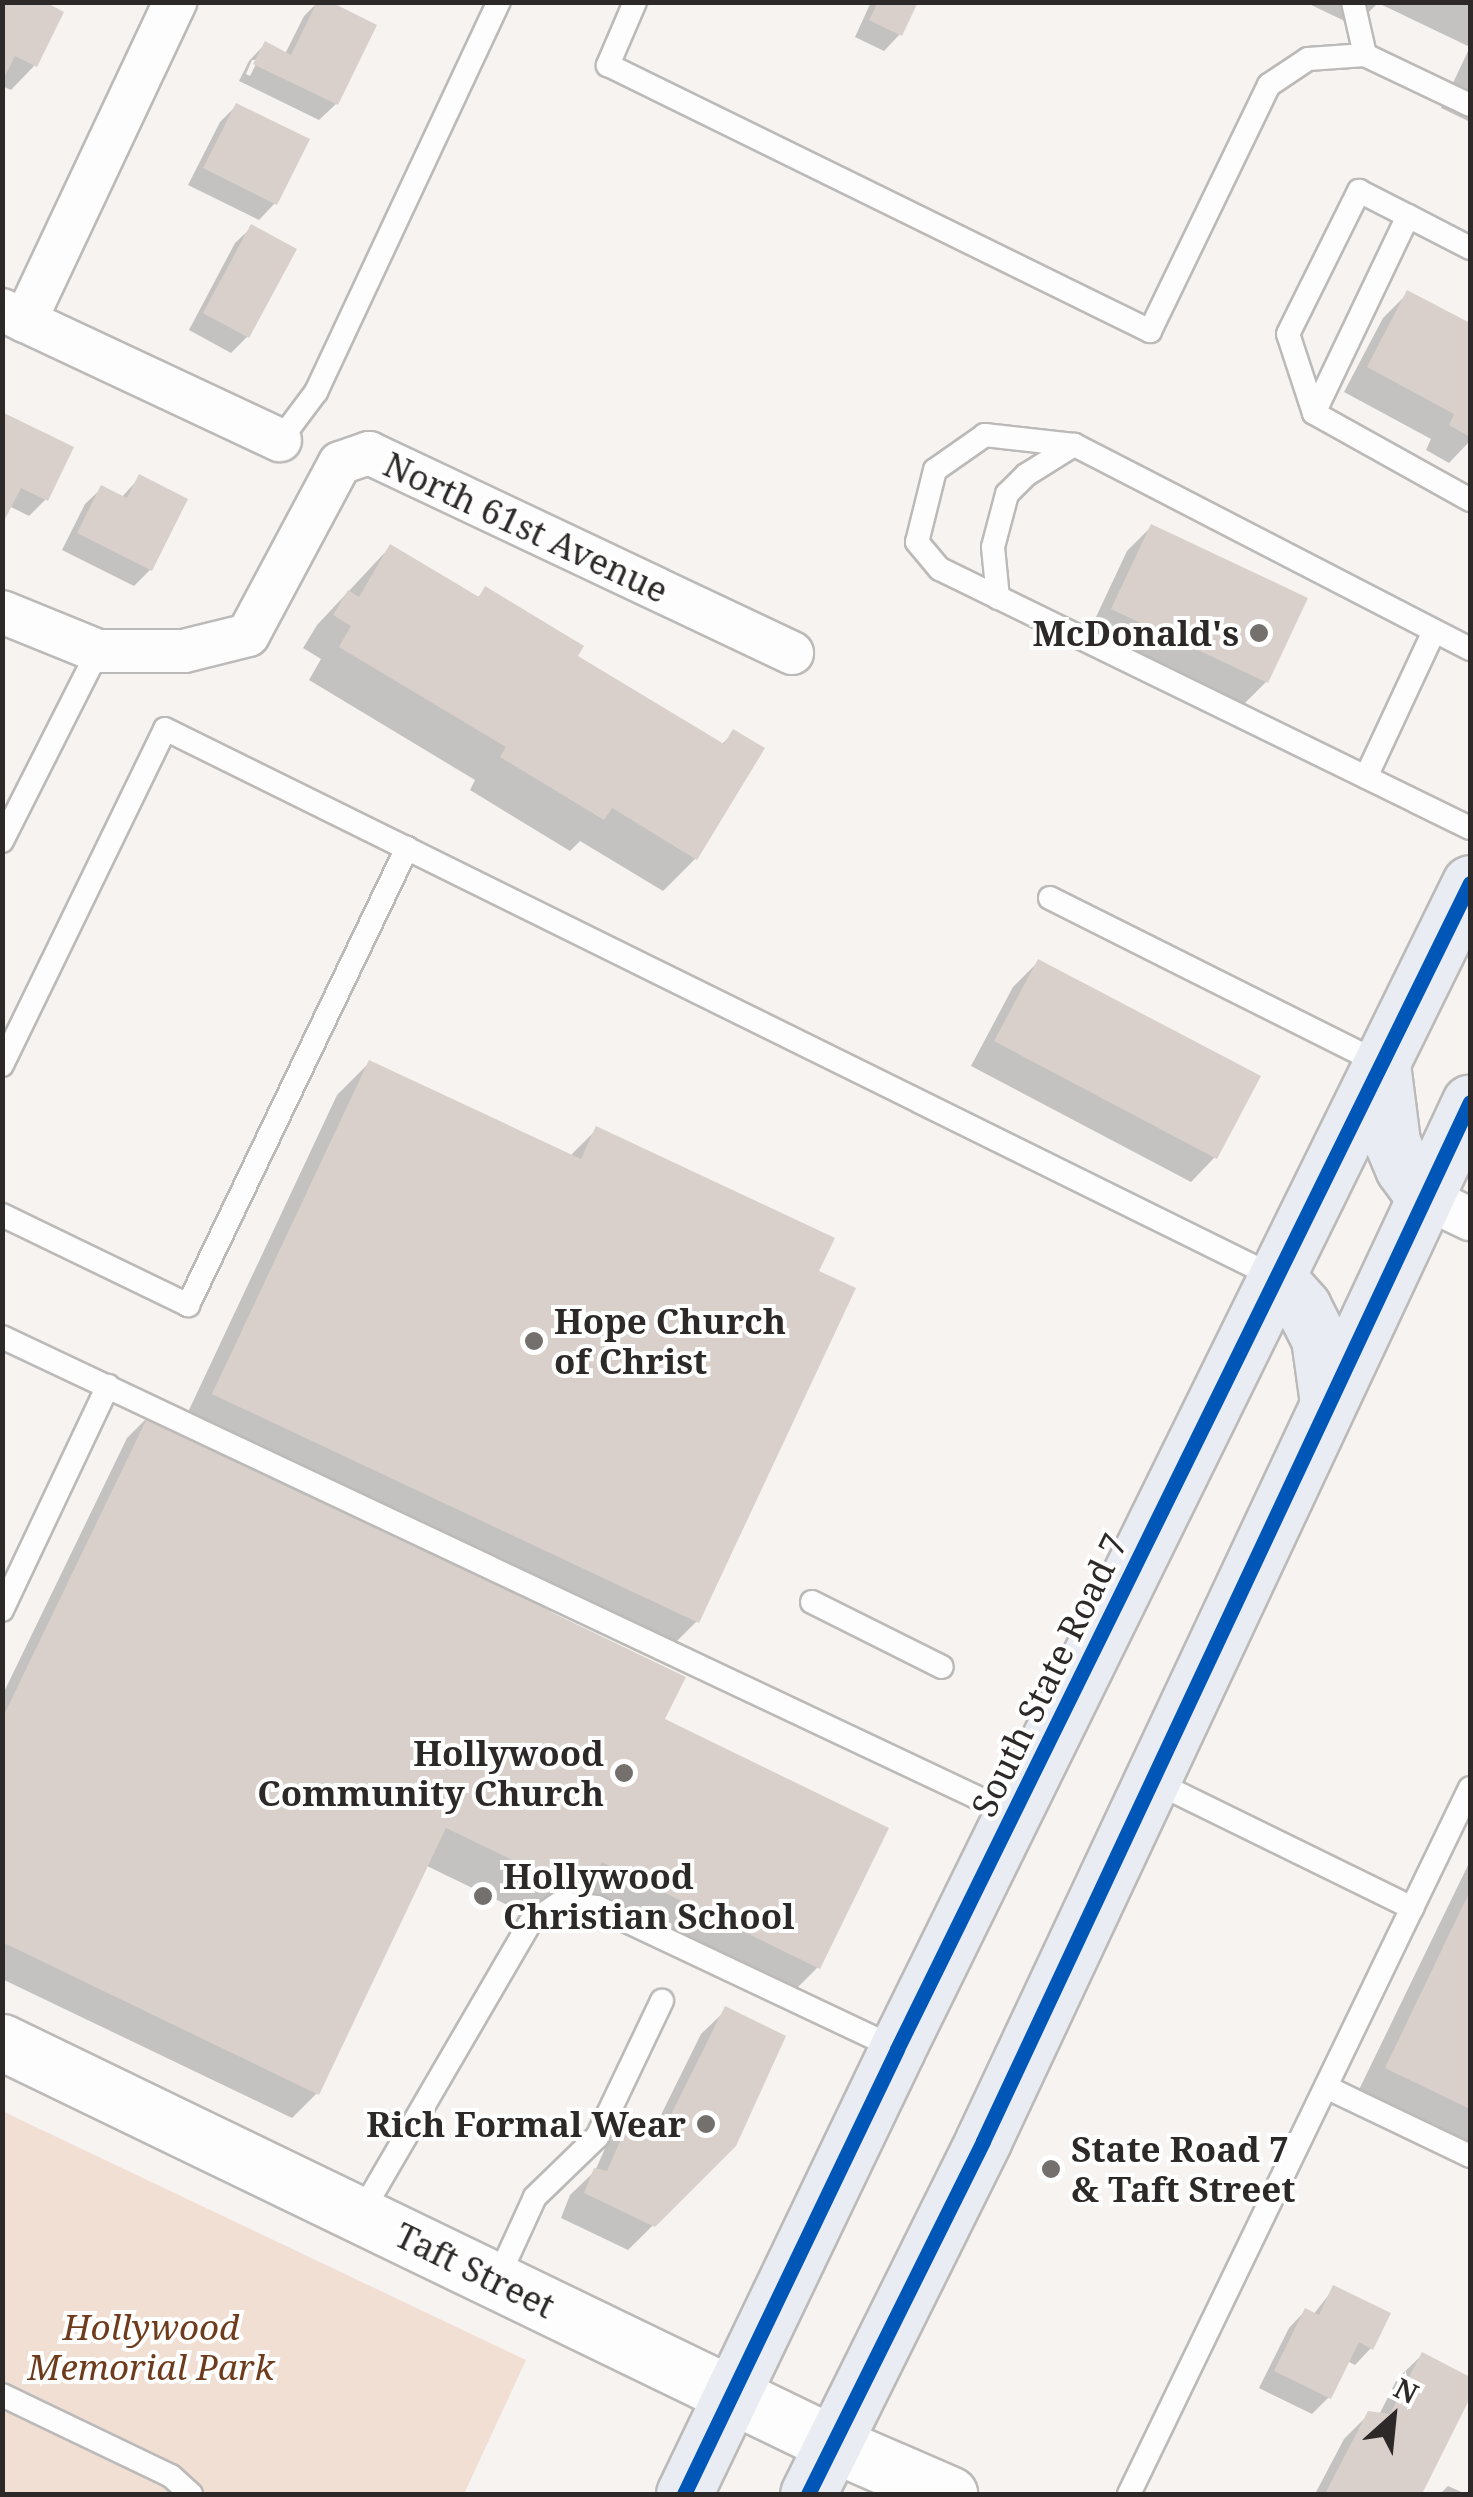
<!DOCTYPE html>
<style>
body{margin:0}
#map{position:relative;width:1473px;height:2497px;overflow:hidden;background:#f6f3f1;font-family:"Noto Serif",serif}
div>[style]{position:absolute}
[style*='--x']{left:calc(var(--x)*1px);top:calc(var(--y)*1px);width:calc(var(--w)*1px);rotate:calc(var(--a)*1deg)}
.green>*{inset:0;background:#f2dfd4}
.shadow>*{inset:0;background:#0003}
.building>*{inset:0;background:#d9d0cb}
.roads{filter:drop-shadow(2px 0 #bcbab8) drop-shadow(-2px 0 #bcbab8) drop-shadow(0 2px #bcbab8) drop-shadow(0 -2px #bcbab8)}
.lane>*{height:22px;margin:-11px;padding:0 11px;transform-origin:11px;border-radius:11px;background:#fefdfd}
.street>*{height:42px;margin:-21px;padding:0 21px;transform-origin:21px;border-radius:21px;background:#fefdfd}
.secondary>*{height:55px;margin:-27.5px;padding:0 27.5px;transform-origin:27.5px;border-radius:27.5px;background:#fefdfd}
.primary>*{height:55px;margin:-27.5px;padding:0 27.5px;transform-origin:27.5px;border-radius:27.5px;background:#e9edf3}
.cycleway>*{height:15px;margin:-7.5px;padding:0 7.5px;transform-origin:7.5px;border-radius:7.5px;background:#0057b8}
.dots>*{width:28px;height:28px;translate:-50% -50%;box-sizing:border-box;border:5px solid #fff;border-radius:50%}
span{translate:-50% -50%;white-space:nowrap;text-align:center;line-height:1.15;-webkit-text-stroke:8px #fff;paint-order:stroke}
.street-label{font-size:35px;color:#2c2928}
.poi-label{font-size:35px;color:#2c2928;font-weight:700}
.right{translate:-100% -50%;text-align:right}
.left{translate:0 -50%;text-align:left}
.park-label{font-size:35px;color:#6e3c1c;font-style:italic}
.frame{position:absolute;inset:0;border:5px solid #2c2928;pointer-events:none}
.north{position:absolute;left:1343px;top:2367px;width:100px;height:100px;-webkit-text-stroke:8px #fff;paint-order:stroke;rotate:27deg;font-size:28px;font-weight:700;line-height:40px;text-align:center;color:#2c2928}
.north::after{content:'';display:block;margin:auto;width:35px;height:45px;background:#2c2928;clip-path:polygon(50% 0,100% 100%,50% 72%,0 100%)}
</style>
<div id="map">
<div class="green">
<i style="clip-path:polygon(2px 2111px,526px 2360px,464px 2494px,3px 2494px)"></i>
</div>
<div class="shadow">
<i style="clip-path:polygon(2px 2px,35px 65px,11px 90px,2px 86px)"></i>
<i style="clip-path:polygon(evenodd,318px 2px,336px 104px,319px 120px,239px 81px,249px 61px,265px 44px,285px 54px,304px 16px,318px 2px,252px 60px,258px 60px,250px 76px,246px 74px,252px 60px)"></i>
<i style="clip-path:polygon(871px 2px,916px 2px,900px 34px,884px 51px,855px 37px)"></i>
<i style="clip-path:polygon(1305px 2px,1470px 2px,1470px 122px,1441px 108px,1470px 47px,1378px 3px,1355px 26px)"></i>
<i style="clip-path:polygon(236px 106px,275px 203px,259px 220px,188px 185px,220px 122px)"></i>
<i style="clip-path:polygon(252px 227px,247px 337px,231px 353px,189px 330px,235px 243px)"></i>
<i style="clip-path:polygon(1408px 293px,1470px 326px,1470px 441px,1449px 463px,1426px 450px,1431px 439px,1344px 392px,1383px 318px)"></i>
<i style="clip-path:polygon(2px 415px,46px 499px,29px 516px,9px 506px)"></i>
<i style="clip-path:polygon(140px 477px,150px 570px,134px 586px,62px 550px,85px 504px,102px 488px,121px 498px)"></i>
<i style="clip-path:polygon(1151px 527px,1266px 682px,1241px 707px,1088px 634px,1127px 551px)"></i>
<i style="clip-path:polygon(390px 547px,477px 598px,486px 589px,575px 657px,721px 745px,734px 732px,695px 859px,663px 891px,580px 841px,570px 851px,470px 790px,475px 780px,309px 680px,321px 659px,303px 648px,317px 625px)"></i>
<i style="clip-path:polygon(1038px 962px,1215px 1157px,1191px 1182px,971px 1066px,1013px 987px)"></i>
<i style="clip-path:polygon(369px 1063px,569px 1157px,597px 1129px,816px 1272px,697px 1621px,664px 1654px,554px 1601px,548px 1613px,662px 1720px,818px 1967px,786px 1999px,579px 1898px,551px 1926px,427px 1866px,317px 2093px,292px 2118px,2px 1979px,2px 1696px,127px 1438px,152px 1413px,181px 1427px,337px 1095px)"></i>
<i style="clip-path:polygon(1470px 1861px,1470px 2157px,1354px 2100px)"></i>
<i style="clip-path:polygon(726px 2010px,734px 2145px,628px 2250px,561px 2218px,570px 2195px,595px 2171px,607px 2144px,631px 2119px,654px 2129px,701px 2034px)"></i>
<i style="clip-path:polygon(1334px 2288px,1371px 2348px,1355px 2365px,1347px 2361px,1329px 2397px,1312px 2414px,1259px 2388px,1289px 2328px,1305px 2311px,1313px 2315px)"></i>
<i style="clip-path:polygon(1422px 2355px,1470px 2379px,1470px 2393px,1419px 2494px,1315px 2494px,1344px 2439px,1369px 2414px,1379px 2415px,1397px 2379px)"></i>
<i style="clip-path:polygon(1448px 2486px,1466px 2494px,1440px 2494px)"></i>
</div>
<div class="building">
<i style="clip-path:polygon(2px 2px,45px 2px,64px 12px,37px 67px,15px 56px,2px 82px)"></i>
<i style="clip-path:polygon(317px 2px,331px 2px,377px 25px,338px 105px,253px 64px,265px 41px,291px 55px)"></i>
<i style="clip-path:polygon(878px 2px,918px 2px,902px 36px,869px 20px)"></i>
<i style="clip-path:polygon(236px 103px,310px 139px,277px 205px,203px 168px)"></i>
<i style="clip-path:polygon(251px 224px,297px 249px,249px 338px,203px 313px)"></i>
<i style="clip-path:polygon(1407px 290px,1470px 323px,1470px 437px,1449px 425px,1454px 414px,1367px 367px)"></i>
<i style="clip-path:polygon(2px 412px,74px 447px,48px 501px,21px 488px,2px 525px)"></i>
<i style="clip-path:polygon(139px 474px,188px 499px,152px 571px,77px 533px,101px 485px,127px 498px)"></i>
<i style="clip-path:polygon(1151px 524px,1308px 598px,1268px 683px,1111px 609px)"></i>
<i style="clip-path:polygon(390px 544px,479px 597px,485px 586px,584px 646px,578px 656px,724px 744px,733px 729px,765px 748px,697px 860px,612px 808px,604px 820px,500px 757px,506px 747px,339px 647px,351px 626px,333px 615px,348px 590px,359px 597px)"></i>
<i style="clip-path:polygon(1038px 959px,1261px 1076px,1217px 1159px,994px 1041px)"></i>
<i style="clip-path:polygon(369px 1060px,581px 1159px,596px 1126px,835px 1238px,819px 1271px,856px 1288px,699px 1623px,212px 1394px)"></i>
<i style="clip-path:polygon(151px 1410px,555px 1604px,551px 1612px,686px 1677px,665px 1719px,889px 1828px,820px 1969px,602px 1862px,585px 1895px,446px 1828px,319px 2095px,2px 1942px,2px 1719px)"></i>
<i style="clip-path:polygon(1470px 1891px,1470px 2109px,1385px 2068px)"></i>
<i style="clip-path:polygon(725px 2006px,786px 2036px,736px 2146px,655px 2227px,584px 2193px,594px 2168px,607px 2171px,631px 2116px,663px 2131px)"></i>
<i style="clip-path:polygon(1333px 2285px,1391px 2313px,1373px 2350px,1359px 2342px,1331px 2399px,1274px 2371px,1305px 2308px,1319px 2315px)"></i>
<i style="clip-path:polygon(1422px 2352px,1470px 2377px,1470px 2398px,1422px 2494px,1325px 2494px,1368px 2411px,1390px 2414px)"></i>
</div>
<div class="roads">
<div class="lane">
<i style="--x:635;--y:2;--w:69;--a:113.2"></i>
<i style="--x:608;--y:65;--w:604;--a:26.14"></i>
<i style="--x:1150;--y:331;--w:273;--a:-64.2"></i>
<i style="--x:1269;--y:85;--w:47;--a:-33.7"></i>
<i style="--x:1308;--y:59;--w:57;--a:-4"></i>
<i style="--x:1365;--y:55;--w:116;--a:25.5"></i>
<i style="--x:1353;--y:2;--w:54;--a:77.2"></i>
<i style="--x:1470;--y:248;--w:70;--a:-152.7"></i>
<i style="--x:1408;--y:216;--w:218;--a:115.5"></i>
<i style="--x:1314;--y:413;--w:179;--a:29.1"></i>
<i style="--x:1314;--y:413;--w:83;--a:-108.2"></i>
<i style="--x:1288;--y:334;--w:160;--a:-63.6"></i>
<i style="--x:1359;--y:191;--w:55;--a:27"></i>
<i style="--x:280;--y:440;--w:60;--a:-53.1"></i>
<i style="--x:316;--y:392;--w:431;--a:-64.9"></i>
<i style="--x:998;--y:598;--w:51;--a:-95.6"></i>
<i style="--x:993;--y:547;--w:55;--a:-75.2"></i>
<i style="--x:1007;--y:494;--w:27;--a:-45"></i>
<i style="--x:1026;--y:475;--w:57;--a:-32"></i>
<i style="--x:1470;--y:649;--w:445;--a:-152.7"></i>
<i style="--x:1074;--y:445;--w:90;--a:-173.6"></i>
<i style="--x:985;--y:435;--w:61;--a:145"></i>
<i style="--x:935;--y:470;--w:74;--a:104"></i>
<i style="--x:917;--y:542;--w:35;--a:50"></i>
<i style="--x:940;--y:569;--w:590;--a:26.04"></i>
<i style="--x:1366;--y:777;--w:161;--a:-65"></i>
<i style="--x:2;--y:841;--w:213;--a:-63.2"></i>
<i style="--x:1050;--y:898;--w:371;--a:26.6"></i>
<i style="--x:2;--y:1065;--w:373;--a:-64.1"></i>
<i style="--x:165;--y:729;--w:1238;--a:26.28"></i>
<i style="--x:2;--y:1215;--w:207;--a:25.8"></i>
<i style="--x:188;--y:1305;--w:507;--a:-64.4"></i>
<i style="--x:2;--y:1337;--w:1117;--a:25.28"></i>
<i style="--x:812;--y:1602;--w:145;--a:26.6"></i>
<i style="--x:2;--y:1610;--w:248;--a:-64.7"></i>
<i style="--x:1151;--y:1780;--w:291;--a:26.1"></i>
<i style="--x:1326;--y:2087;--w:160;--a:25.6"></i>
<i style="--x:360;--y:2215;--w:338;--a:-59.8"></i>
<i style="--x:530;--y:1923;--w:36;--a:-34"></i>
<i style="--x:560;--y:1903;--w:37;--a:6"></i>
<i style="--x:597;--y:1907;--w:332;--a:25.3"></i>
<i style="--x:497;--y:2280;--w:91;--a:-65.4"></i>
<i style="--x:535;--y:2197;--w:86;--a:-44.1"></i>
<i style="--x:597;--y:2137;--w:151;--a:-64.5"></i>
<i style="--x:2;--y:2395;--w:187;--a:25.6"></i>
<i style="--x:171;--y:2476;--w:27;--a:42"></i>
<i style="--x:1129;--y:2494;--w:784;--a:-64.22"></i>
</div>
<div class="street">
<i style="--x:2;--y:310;--w:307;--a:25.1"></i>
<i style="--x:25;--y:321;--w:353;--a:-64.8"></i>
<i style="--x:2;--y:612;--w:104;--a:22.1"></i>
<i style="--x:98;--y:651;--w:86;--a:0"></i>
<i style="--x:184;--y:651;--w:66;--a:-14"></i>
<i style="--x:248;--y:635;--w:195;--a:-61.9"></i>
<i style="--x:340;--y:463;--w:31;--a:-19"></i>
<i style="--x:369;--y:453;--w:468;--a:25.3"></i>
<i style="--x:1424;--y:1197;--w:51;--a:25.6"></i>
</div>
<div class="secondary">
<i style="--x:2;--y:2042;--w:921;--a:25.81"></i>
<i style="--x:831;--y:2443;--w:129;--a:23.4"></i>
</div>
<div class="primary">
<i style="--x:1382;--y:1064;--w:79;--a:82.7"></i>
<i style="--x:1392;--y:1142;--w:28;--a:67"></i>
<i style="--x:1403;--y:1168;--w:36;--a:54"></i>
<i style="--x:1279;--y:1280;--w:36;--a:48"></i>
<i style="--x:1303;--y:1307;--w:35;--a:63"></i>
<i style="--x:1319;--y:1338;--w:66;--a:82.1"></i>
<i style="--x:684;--y:2494;--w:493;--a:-64.4"></i>
<i style="--x:897;--y:2049;--w:1299;--a:-63.83"></i>
<i style="--x:808;--y:2494;--w:394;--a:-63.6"></i>
<i style="--x:983;--y:2141;--w:1147;--a:-64.89"></i>
</div>
</div>
<div class="cycleway">
<i style="--x:684;--y:2494;--w:493;--a:-64.4"></i>
<i style="--x:897;--y:2049;--w:1299;--a:-63.83"></i>
<i style="--x:808;--y:2494;--w:394;--a:-63.6"></i>
<i style="--x:983;--y:2141;--w:1147;--a:-64.89"></i>
</div>
<div class="dots">
<i style="left:1259px;top:633px;background:#73706e"></i>
<i style="left:534px;top:1341px;background:#73706e"></i>
<i style="left:624px;top:1773px;background:#73706e"></i>
<i style="left:483px;top:1896px;background:#73706e"></i>
<i style="left:706px;top:2124px;background:#73706e"></i>
<i style="left:1051px;top:2169px;background:#73706e"></i>
</div>
<div class="street-label">
<span style="left:526px;top:527px;rotate:25deg">North 61st Avenue</span>
<span style="left:1049px;top:1675px;rotate:-64deg">South State Road 7</span>
<span style="left:475px;top:2270px;rotate:26deg">Taft Street</span>
</div>
<div class="poi-label">
<span class="right" style="left:1239px;top:633px">McDonald's</span>
<span class="left" style="left:554px;top:1341px">Hope Church<br>of Christ</span>
<span class="right" style="left:604px;top:1773px">Hollywood<br>Community Church</span>
<span class="left" style="left:503px;top:1896px">Hollywood<br>Christian School</span>
<span class="right" style="left:686px;top:2124px">Rich Formal Wear</span>
<span class="left" style="left:1071px;top:2169px">State Road 7<br>&amp; Taft Street</span>
</div>
<div class="park-label">
<span style="left:151px;top:2347px">Hollywood<br>Memorial Park</span>
</div>
<div class="frame"></div>
<div class="north">N</div>
</div>
